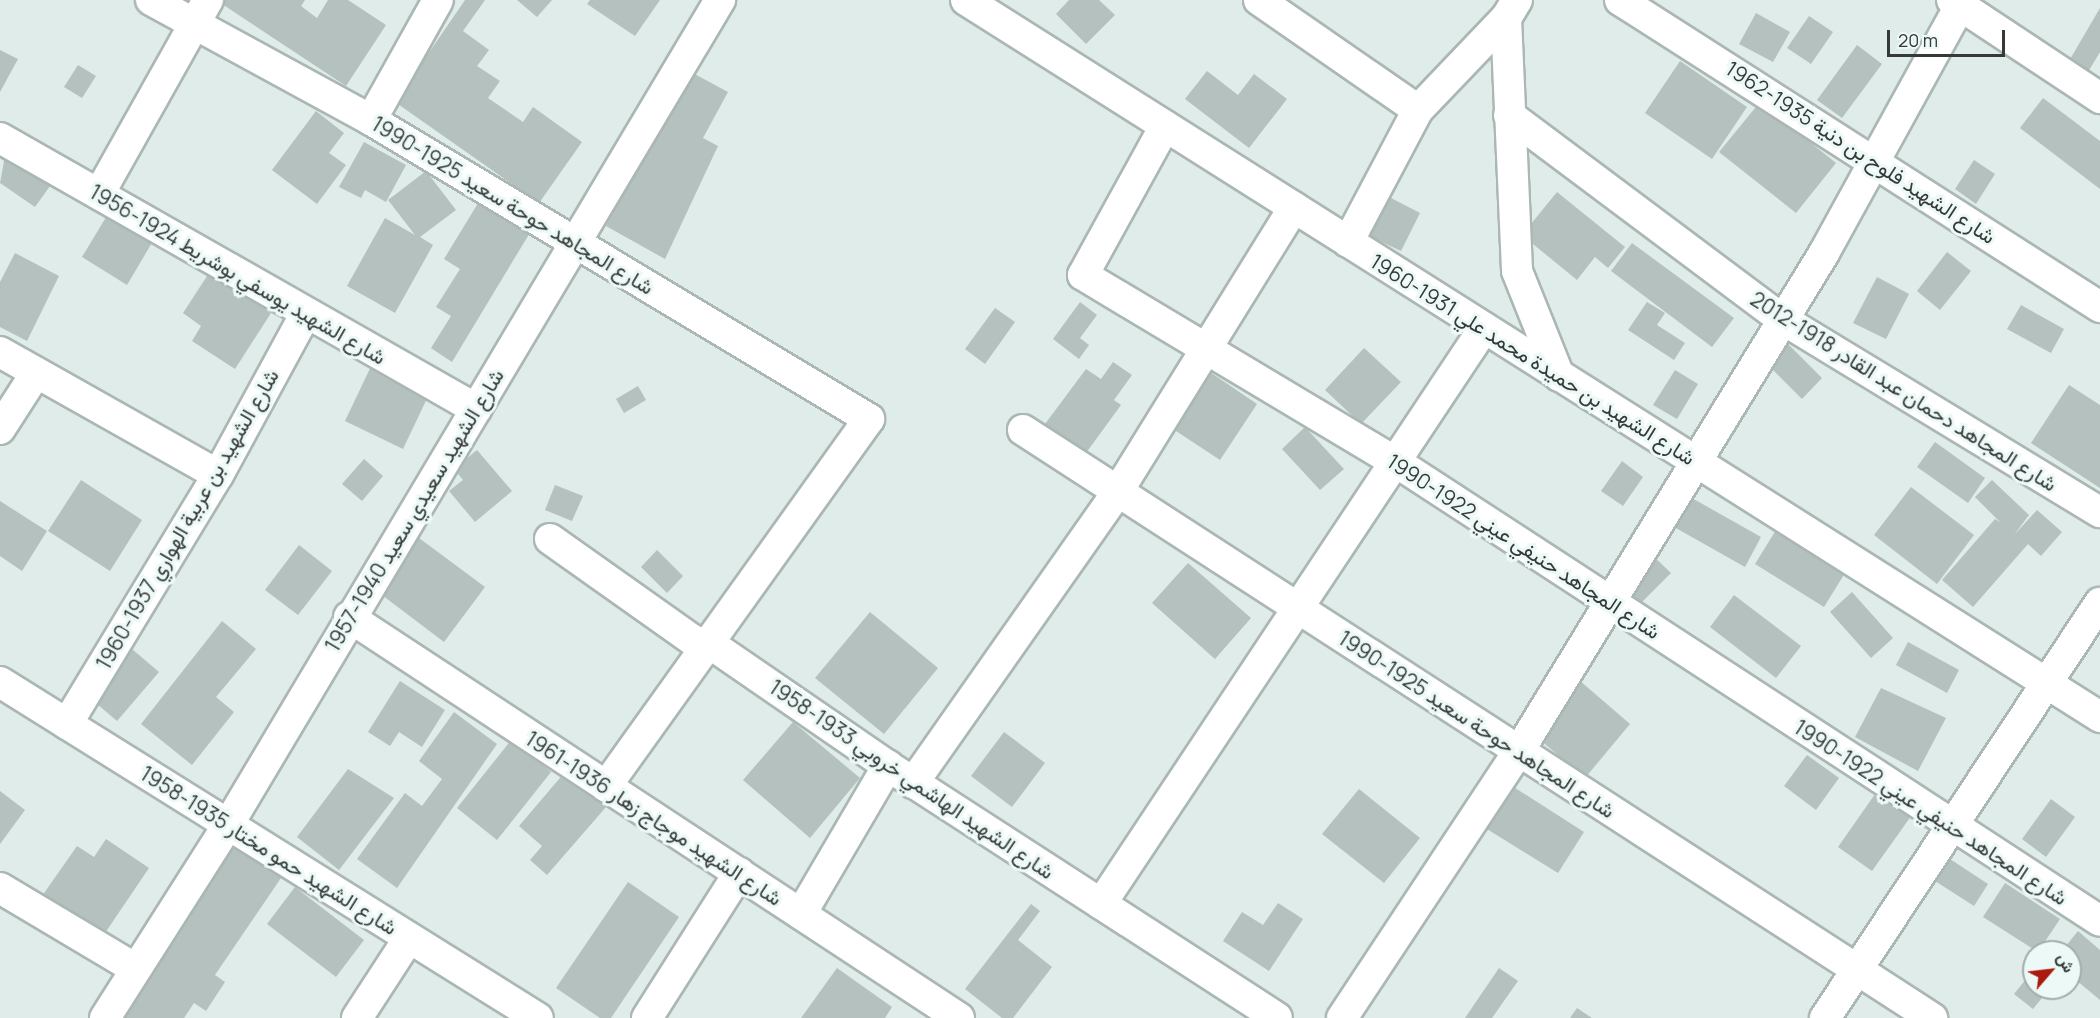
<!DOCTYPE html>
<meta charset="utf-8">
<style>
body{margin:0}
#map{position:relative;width:2100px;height:1018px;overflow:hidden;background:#dfece9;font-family:Manrope,Vazirmatn,sans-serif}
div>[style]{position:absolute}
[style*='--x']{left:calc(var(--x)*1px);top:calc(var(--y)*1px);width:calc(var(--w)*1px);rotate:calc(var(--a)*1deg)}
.building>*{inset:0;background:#b4c1be}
.roads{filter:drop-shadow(2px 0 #abb7b4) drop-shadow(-2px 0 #abb7b4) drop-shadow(0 2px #abb7b4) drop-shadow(0 -2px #abb7b4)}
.minor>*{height:30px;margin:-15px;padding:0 15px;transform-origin:15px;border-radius:15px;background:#fff}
span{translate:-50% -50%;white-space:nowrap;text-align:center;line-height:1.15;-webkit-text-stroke:6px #ecf9f6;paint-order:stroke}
.street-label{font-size:21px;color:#353a39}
.north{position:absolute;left:2022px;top:940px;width:60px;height:60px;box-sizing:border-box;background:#ecf9f6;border:2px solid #a3adaa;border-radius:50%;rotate:62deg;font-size:16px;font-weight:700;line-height:24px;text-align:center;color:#353a39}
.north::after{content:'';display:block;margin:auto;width:21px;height:27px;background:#ab1a10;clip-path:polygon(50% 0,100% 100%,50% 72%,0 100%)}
.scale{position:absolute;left:1887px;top:30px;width:118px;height:27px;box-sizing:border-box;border:3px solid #353a39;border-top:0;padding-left:8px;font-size:18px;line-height:21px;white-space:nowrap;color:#353a39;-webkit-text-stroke:4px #ecf9f6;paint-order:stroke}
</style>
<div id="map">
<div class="building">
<i style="clip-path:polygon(216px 0,305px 0,301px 6px,317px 18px,328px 0,348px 0,386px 25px,346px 86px)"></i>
<i style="clip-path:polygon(465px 0,485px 0,463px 31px,489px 50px,477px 66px,500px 81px,488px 98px,523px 122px,533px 107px,582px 142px,539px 203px,395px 102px)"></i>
<i style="clip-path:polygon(517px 0,552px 0,537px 17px)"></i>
<i style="clip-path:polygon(590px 0,660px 0,635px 36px,587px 4px)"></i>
<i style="clip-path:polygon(1069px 0,1099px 0,1115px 15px,1086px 44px,1056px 14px)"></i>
<i style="clip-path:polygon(2100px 8px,2100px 52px,2088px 72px,2069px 61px)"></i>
<i style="clip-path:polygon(1756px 13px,1790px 32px,1773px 62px,1739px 44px)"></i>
<i style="clip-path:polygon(1809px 16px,1833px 32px,1811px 64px,1787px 48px)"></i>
<i style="clip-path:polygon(1857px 45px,1882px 64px,1842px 118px,1817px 100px)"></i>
<i style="clip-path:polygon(0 50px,18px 59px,0 92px)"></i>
<i style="clip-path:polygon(1680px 61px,1747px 107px,1712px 159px,1645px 113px)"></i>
<i style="clip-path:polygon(78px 65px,96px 76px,82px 98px,64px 87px)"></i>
<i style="clip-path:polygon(689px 71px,728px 92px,703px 138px,718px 146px,665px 259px,606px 226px)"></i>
<i style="clip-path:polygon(1207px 71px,1238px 95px,1254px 74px,1287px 99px,1249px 148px,1185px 99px)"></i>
<i style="clip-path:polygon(2043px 98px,2100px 141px,2100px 189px,2020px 128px)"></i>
<i style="clip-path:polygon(1760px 102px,1836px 163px,1796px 213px,1719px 152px)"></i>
<i style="clip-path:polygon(316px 111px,344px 133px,329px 153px,346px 165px,317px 204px,272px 170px)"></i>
<i style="clip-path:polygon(364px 142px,406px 165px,386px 202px,365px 190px,361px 198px,339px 187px)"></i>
<i style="clip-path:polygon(5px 156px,50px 186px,35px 207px,0 183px)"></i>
<i style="clip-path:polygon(1974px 160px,1995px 174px,1976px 204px,1955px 189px)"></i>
<i style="clip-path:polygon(426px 171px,456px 210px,420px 237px,433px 245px,395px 313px,347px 286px,385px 218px,415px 235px,388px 200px)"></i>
<i style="clip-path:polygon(1557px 192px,1625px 247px,1608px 268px,1595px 257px,1577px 280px,1522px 235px)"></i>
<i style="clip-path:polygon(483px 195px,534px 226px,452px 362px,431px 348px,451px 316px,436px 307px,460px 269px,444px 259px)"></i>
<i style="clip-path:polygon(1389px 197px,1420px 213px,1401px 251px,1369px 236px)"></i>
<i style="clip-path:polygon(108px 214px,153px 241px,127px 285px,82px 257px)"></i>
<i style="clip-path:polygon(1632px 243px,1734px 318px,1712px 347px,1611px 271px)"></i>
<i style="clip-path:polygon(1947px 252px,1971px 271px,1940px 310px,1917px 291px)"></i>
<i style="clip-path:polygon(15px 253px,59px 276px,27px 341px,0 327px,0 282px)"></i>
<i style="clip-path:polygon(209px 273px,271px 313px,235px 369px,192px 341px,201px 326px,183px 313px)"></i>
<i style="clip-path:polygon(1877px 277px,1909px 294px,1886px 339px,1853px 323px)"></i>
<i style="clip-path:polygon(1080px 302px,1097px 315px,1080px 338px,1089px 345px,1079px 359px,1053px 339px)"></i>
<i style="clip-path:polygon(1647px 302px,1665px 313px,1657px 325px,1685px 343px,1674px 360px,1628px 330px)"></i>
<i style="clip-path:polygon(2021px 305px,2064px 329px,2051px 353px,2007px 329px)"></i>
<i style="clip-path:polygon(995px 308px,1015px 322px,985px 364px,965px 349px)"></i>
<i style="clip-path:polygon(1787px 343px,1822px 378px,1802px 399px,1767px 364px)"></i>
<i style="clip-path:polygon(1364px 348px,1401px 382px,1361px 424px,1325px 390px)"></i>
<i style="clip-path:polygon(374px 360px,432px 388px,403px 449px,345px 421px)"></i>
<i style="clip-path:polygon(1113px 362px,1132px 375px,1114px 400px,1121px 405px,1086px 453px,1045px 424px,1086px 369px,1101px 379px)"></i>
<i style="clip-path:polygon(1207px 370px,1257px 404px,1220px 460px,1170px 427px)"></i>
<i style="clip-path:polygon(1675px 370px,1698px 384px,1677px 419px,1653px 405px)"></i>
<i style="clip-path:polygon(2069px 385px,2100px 405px,2100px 488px,2031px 443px)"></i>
<i style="clip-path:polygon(638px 386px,646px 400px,624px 413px,616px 399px)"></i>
<i style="clip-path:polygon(1305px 427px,1344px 469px,1320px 490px,1282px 449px)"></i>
<i style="clip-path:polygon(1935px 442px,1985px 478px,1968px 503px,1917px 467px)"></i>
<i style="clip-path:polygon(477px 450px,512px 491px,475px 522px,449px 491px,463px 480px,454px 469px)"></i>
<i style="clip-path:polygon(364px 459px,383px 476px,362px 501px,342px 484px)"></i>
<i style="clip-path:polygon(1622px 461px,1643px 477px,1623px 506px,1601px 491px)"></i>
<i style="clip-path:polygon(81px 480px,142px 520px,110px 571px,48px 531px)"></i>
<i style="clip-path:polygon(1992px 480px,2029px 515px,2014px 535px,2037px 510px,2062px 532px,2041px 556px,2028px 544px,1973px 607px,1942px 580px,1995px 519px,2001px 523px,1975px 497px)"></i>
<i style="clip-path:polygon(555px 485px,583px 496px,572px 521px,545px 510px)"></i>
<i style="clip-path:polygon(1911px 487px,1974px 535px,1937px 584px,1874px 535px)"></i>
<i style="clip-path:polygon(1683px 493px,1761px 537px,1745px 567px,1667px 523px)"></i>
<i style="clip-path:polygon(0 501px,47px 531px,22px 571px,0 556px)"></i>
<i style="clip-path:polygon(1776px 530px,1845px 573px,1824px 607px,1755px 564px)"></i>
<i style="clip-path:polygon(411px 532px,485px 587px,444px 642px,370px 586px)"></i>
<i style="clip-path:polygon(299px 545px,332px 571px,298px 615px,265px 590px)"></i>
<i style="clip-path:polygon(657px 550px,683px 576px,667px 593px,641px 567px)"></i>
<i style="clip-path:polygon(1650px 553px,1671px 573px,1634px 610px,1614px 589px)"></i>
<i style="clip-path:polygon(1188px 563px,1251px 618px,1215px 659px,1152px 603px)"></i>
<i style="clip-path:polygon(1852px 592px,1893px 638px,1871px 658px,1830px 612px)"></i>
<i style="clip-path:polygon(1734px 595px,1801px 646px,1776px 678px,1710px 627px)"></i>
<i style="clip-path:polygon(870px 612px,938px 668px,884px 734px,815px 678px)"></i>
<i style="clip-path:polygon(222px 621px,256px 649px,216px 697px,234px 712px,192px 765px,141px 724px)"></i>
<i style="clip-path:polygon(119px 638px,159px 672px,117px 721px,77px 687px)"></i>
<i style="clip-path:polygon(1908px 642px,1959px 670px,1947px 693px,1896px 665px)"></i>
<i style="clip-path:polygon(1579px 680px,1630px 724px,1585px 778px,1533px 734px)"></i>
<i style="clip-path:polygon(400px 681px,445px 710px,422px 747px,399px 732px,390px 746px,368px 732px)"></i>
<i style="clip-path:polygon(1881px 688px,1946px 718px,1918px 771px,1855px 737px)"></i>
<i style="clip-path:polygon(454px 712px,497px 744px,397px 888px,357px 859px,405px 793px,422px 806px,442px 779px,419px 761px)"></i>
<i style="clip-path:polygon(793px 722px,860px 778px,810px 838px,743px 780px)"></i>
<i style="clip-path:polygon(1004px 732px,1045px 763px,1012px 807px,971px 776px)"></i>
<i style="clip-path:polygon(512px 739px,551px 772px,497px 840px,457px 808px)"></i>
<i style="clip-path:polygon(1807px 755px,1839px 778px,1816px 810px,1784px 786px)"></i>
<i style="clip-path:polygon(348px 769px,394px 798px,339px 870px,297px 837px)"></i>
<i style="clip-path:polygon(565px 772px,606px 807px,547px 875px,530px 860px,542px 846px,519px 826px)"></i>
<i style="clip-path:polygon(1509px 784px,1584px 832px,1558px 873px,1482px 826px)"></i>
<i style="clip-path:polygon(1880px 787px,1914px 812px,1872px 871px,1838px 847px)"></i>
<i style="clip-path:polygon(1359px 789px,1420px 838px,1384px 883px,1322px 834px)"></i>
<i style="clip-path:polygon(0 791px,25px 810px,0 844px)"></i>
<i style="clip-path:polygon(2051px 799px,2075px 817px,2046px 857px,2022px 839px)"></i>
<i style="clip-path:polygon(106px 839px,149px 868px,103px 936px,42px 896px,77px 846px,94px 857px)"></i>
<i style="clip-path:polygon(225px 840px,281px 878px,215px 975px,225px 982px,206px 1011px,194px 1003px,184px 1018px,105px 1018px)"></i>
<i style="clip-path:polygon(1950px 859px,1988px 884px,1974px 906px,1935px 881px)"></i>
<i style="clip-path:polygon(628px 882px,679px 917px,611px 1018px,600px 1018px,556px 988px)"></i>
<i style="clip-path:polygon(2005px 883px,2060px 919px,2038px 952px,1983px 917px)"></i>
<i style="clip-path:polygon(295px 887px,364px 940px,336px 977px,267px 924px)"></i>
<i style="clip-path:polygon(1278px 903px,1303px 919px,1269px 971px,1223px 941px,1242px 912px,1263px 925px)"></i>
<i style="clip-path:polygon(1031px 904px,1040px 911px,1018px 940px,1052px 967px,1013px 1018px,1002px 1018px,965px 989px)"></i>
<i style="clip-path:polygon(2078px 931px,2100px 950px,2100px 1000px,2070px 975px,2070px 952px,2061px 952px)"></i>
<i style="clip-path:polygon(837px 968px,892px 1007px,885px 1018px,801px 1018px)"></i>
<i style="clip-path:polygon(1499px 968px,1518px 981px,1492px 1018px,1465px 1018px)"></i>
<i style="clip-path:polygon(2034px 969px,2034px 988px,2050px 988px,2033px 1009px,2014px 994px)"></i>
<i style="clip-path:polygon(1577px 1008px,1592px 1018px,1570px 1018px)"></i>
</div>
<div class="roads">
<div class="minor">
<i style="--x:151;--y:0;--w:251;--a:28.6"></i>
<i style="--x:371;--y:120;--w:581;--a:30.98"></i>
<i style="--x:869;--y:419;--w:452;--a:125.6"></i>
<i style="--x:966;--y:0;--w:1342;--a:32.3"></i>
<i style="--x:1259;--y:0;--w:193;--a:34.7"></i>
<i style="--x:1517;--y:0;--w:21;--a:121"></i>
<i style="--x:1506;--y:18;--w:253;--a:87.5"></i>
<i style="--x:1517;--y:271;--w:113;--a:68.2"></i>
<i style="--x:1620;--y:0;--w:570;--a:32.6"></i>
<i style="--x:1952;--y:0;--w:178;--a:33.5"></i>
<i style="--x:1509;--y:115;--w:341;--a:36.8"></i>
<i style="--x:1782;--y:319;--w:372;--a:31.3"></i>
<i style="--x:371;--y:120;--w:137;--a:-60.8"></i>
<i style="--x:1165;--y:126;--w:170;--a:118.8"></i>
<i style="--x:1083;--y:275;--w:365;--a:30.9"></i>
<i style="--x:1396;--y:462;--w:840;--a:33.1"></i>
<i style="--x:0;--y:138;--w:548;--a:29.65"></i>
<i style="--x:99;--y:194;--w:223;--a:-60.7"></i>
<i style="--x:1348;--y:242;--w:149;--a:-62.1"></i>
<i style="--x:1418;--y:110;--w:127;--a:-46.3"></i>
<i style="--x:0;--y:352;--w:250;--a:29.4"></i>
<i style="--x:0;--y:429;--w:67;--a:-57.3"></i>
<i style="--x:1023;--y:430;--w:1083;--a:32.9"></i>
<i style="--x:550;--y:539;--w:176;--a:35.3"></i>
<i style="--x:694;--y:641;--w:15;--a:8"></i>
<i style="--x:709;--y:643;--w:217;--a:34.5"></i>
<i style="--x:888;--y:766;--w:463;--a:32.9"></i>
<i style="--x:349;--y:617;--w:730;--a:33.32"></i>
<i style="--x:0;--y:682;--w:634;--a:31.99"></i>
<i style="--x:67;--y:724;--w:291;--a:-58.8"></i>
<i style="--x:218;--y:475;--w:184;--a:-61.5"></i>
<i style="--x:913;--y:783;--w:357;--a:-54.9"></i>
<i style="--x:1118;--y:491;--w:334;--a:-58.2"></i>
<i style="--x:0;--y:888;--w:158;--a:30.8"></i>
<i style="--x:1101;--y:904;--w:692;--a:-56.38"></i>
<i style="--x:801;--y:914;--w:172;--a:-59.6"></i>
<i style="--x:105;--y:1018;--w:229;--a:-57.5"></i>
<i style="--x:228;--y:825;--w:961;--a:-59.19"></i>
<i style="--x:357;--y:1018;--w:95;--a:-57"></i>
<i style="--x:647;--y:1018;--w:172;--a:-57.6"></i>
<i style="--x:1342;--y:1018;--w:320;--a:-56.5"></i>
<i style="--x:1519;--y:751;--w:584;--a:-58.51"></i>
<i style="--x:1824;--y:253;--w:289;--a:-61.2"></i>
<i style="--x:1825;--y:1018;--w:498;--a:-56.5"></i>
</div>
</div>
<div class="street-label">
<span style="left:1861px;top:152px;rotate:33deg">شارع الشهيد فلوح بن دنية 1935-1962</span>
<span style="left:513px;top:205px;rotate:31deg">شارع المجاهد حوحة سعيد 1925-1990</span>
<span style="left:238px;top:274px;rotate:30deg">شارع الشهيد يوسفي بوشريط 1924-1956</span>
<span style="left:1533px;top:359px;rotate:32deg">شارع الشهيد بن حميدة محمد علي 1931-1960</span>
<span style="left:1904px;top:391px;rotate:32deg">شارع المجاهد دحمان عبد القادر 1918-2012</span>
<span style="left:414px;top:510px;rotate:-59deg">شارع الشهيد سعيدي سعيد 1940-1957</span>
<span style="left:187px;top:519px;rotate:-60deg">شارع الشهيد بن عربية الهواري 1937-1960</span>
<span style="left:1524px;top:546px;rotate:33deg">شارع المجاهد حنيفي عيني 1922-1990</span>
<span style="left:1477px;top:724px;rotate:33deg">شارع المجاهد حوحة سعيد 1925-1990</span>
<span style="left:912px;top:779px;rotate:34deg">شارع الشهيد الهاشمي خروبي 1933-1958</span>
<span style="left:1931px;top:812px;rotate:33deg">شارع المجاهد حنيفي عيني 1922-1990</span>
<span style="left:654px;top:818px;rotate:33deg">شارع الشهيد موجاج زهار 1936-1961</span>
<span style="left:269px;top:850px;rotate:32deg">شارع الشهيد حمو مختار 1935-1958</span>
</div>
<div class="north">ش</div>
<div class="scale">20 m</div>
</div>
